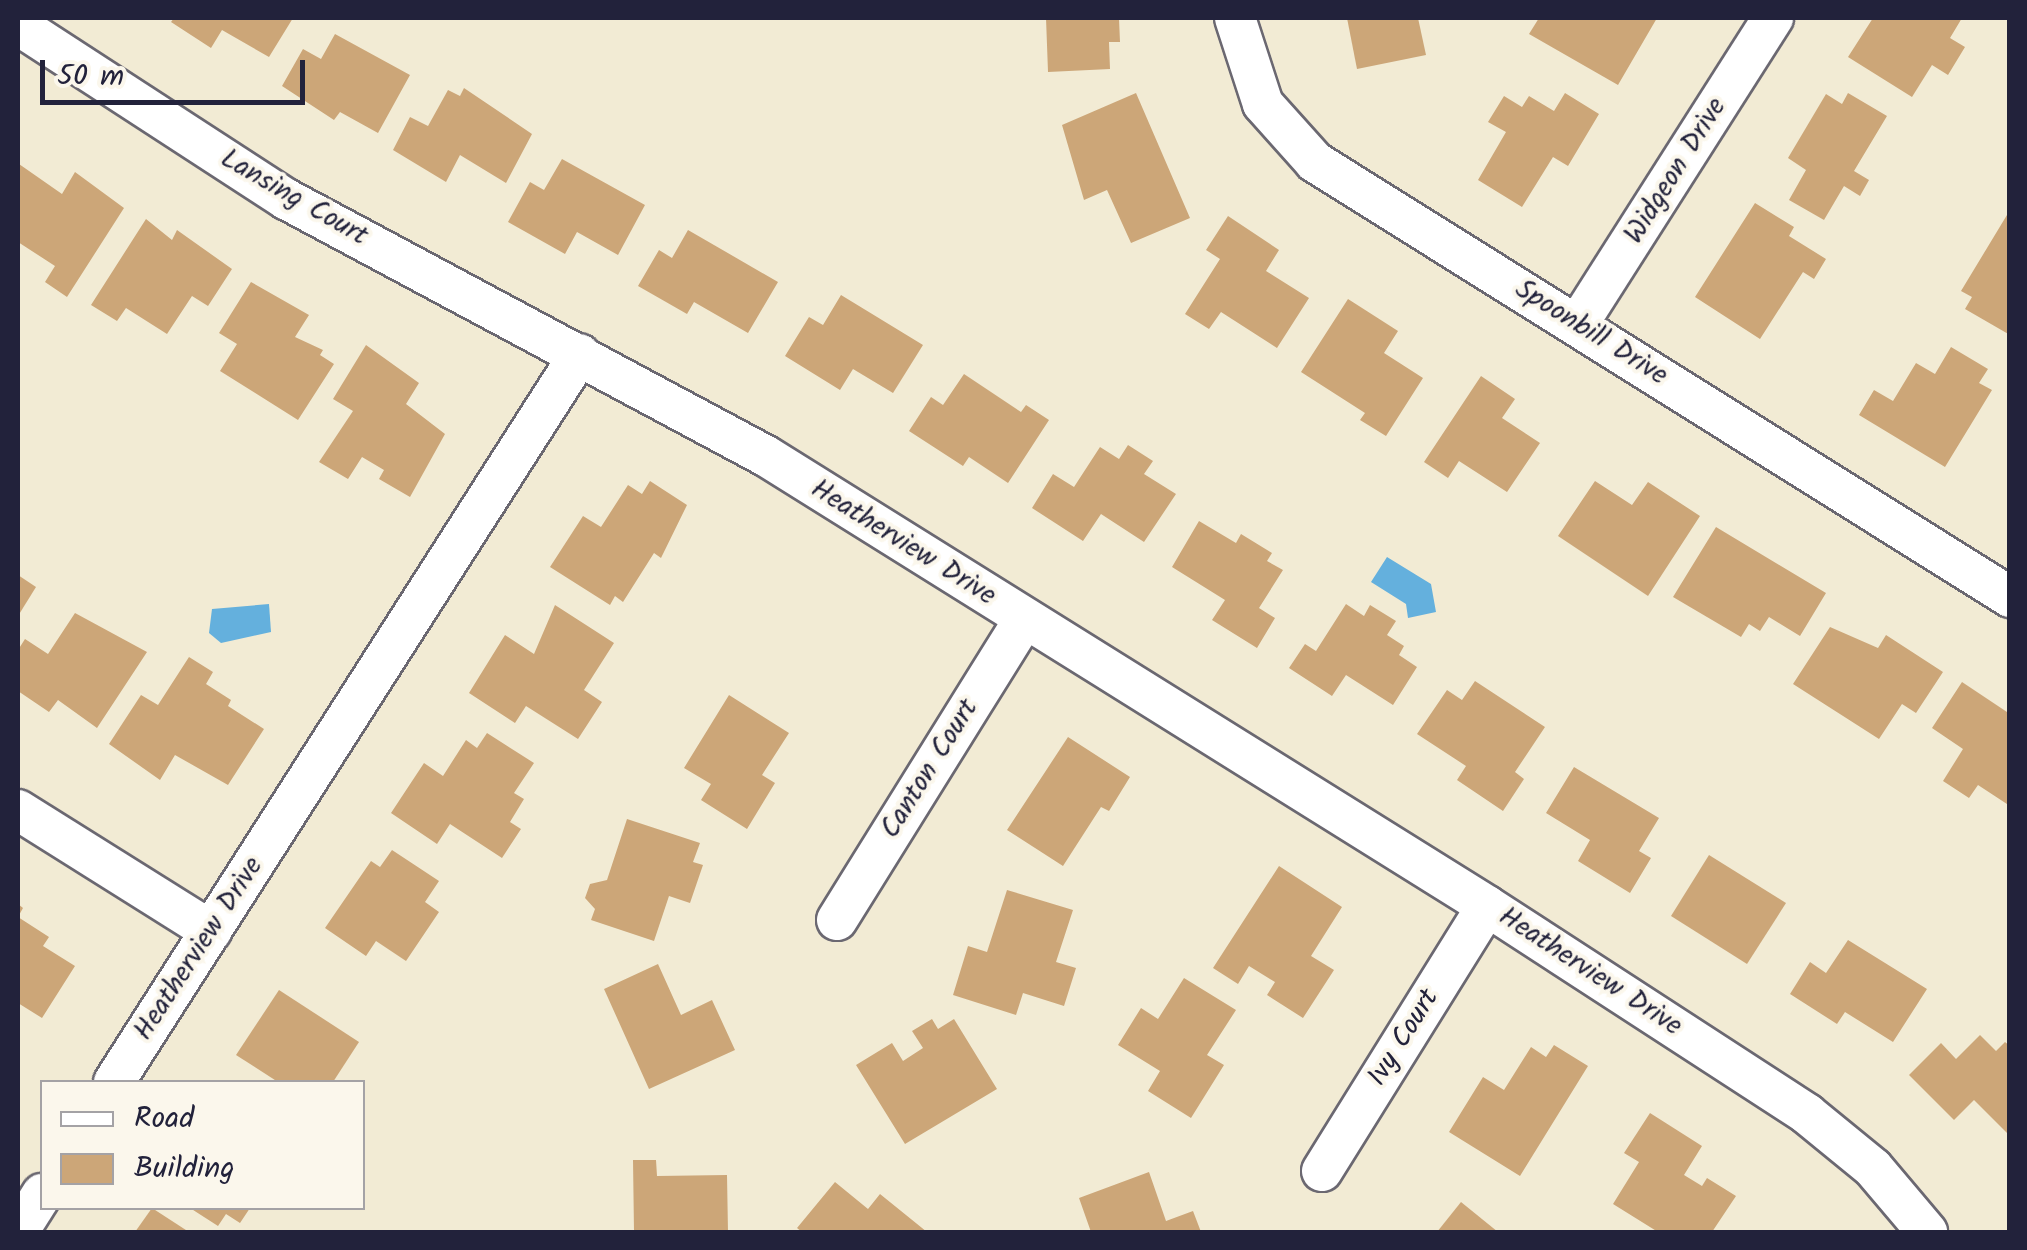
<!DOCTYPE html>
<style>
body{margin:0}
#map{position:relative;width:2027px;height:1250px;overflow:hidden;background:#f2ebd4;font-family:Kalam,sans-serif}
div>[style]{position:absolute}
[style*='--x']{left:calc(var(--x)*1px);top:calc(var(--y)*1px);width:calc(var(--w)*1px);rotate:calc(var(--a)*1deg)}
.water>*{inset:0;background:#64b0dd}
.building>*{inset:0;background:#cca678}
.roads{filter:drop-shadow(2px 0 #6b6871) drop-shadow(-2px 0 #6b6871) drop-shadow(0 2px #6b6871) drop-shadow(0 -2px #6b6871)}
.street>*{height:40px;margin:-20px;padding:0 20px;transform-origin:20px;border-radius:20px;background:#fff}
span{translate:-50% -50%;white-space:nowrap;text-align:center;line-height:1.15;-webkit-text-stroke:8px #fbf7ec;paint-order:stroke}
.street-label{font-size:28px;color:#22223b}
.frame{position:absolute;inset:0;border:20px solid #22223b;pointer-events:none}
.legend{position:absolute;left:40px;top:1080px;width:325px;height:130px;box-sizing:border-box;background:#fbf7ec;border:2px solid #a4a2a5;margin:0;padding:12px 18px;list-style:none;font-size:30px;color:#22223b}
.legend li{display:flex;align-items:center;gap:20px;height:50px}
.legend b{width:50px;border:2px solid #a4a2a5}
.scale{position:absolute;left:40px;top:60px;width:265px;height:45px;box-sizing:border-box;border:5px solid #22223b;border-top:0;padding-left:12px;font-size:30px;line-height:35px;white-space:nowrap;color:#22223b;-webkit-text-stroke:8px #fbf7ec;paint-order:stroke}
</style>
<div id="map">
<div class="water">
<i style="clip-path:polygon(1387px 557px,1431px 584px,1436px 612px,1408px 618px,1406px 604px,1371px 582px)"></i>
<i style="clip-path:polygon(269px 604px,271px 632px,221px 643px,209px 633px,212px 609px)"></i>
</div>
<div class="building">
<i style="clip-path:polygon(174px 18px,293px 18px,269px 57px,222px 30px,211px 48px,171px 22px)"></i>
<i style="clip-path:polygon(1046px 18px,1119px 18px,1120px 42px,1109px 42px,1110px 69px,1048px 72px)"></i>
<i style="clip-path:polygon(1347px 18px,1418px 18px,1426px 55px,1357px 69px)"></i>
<i style="clip-path:polygon(1539px 18px,1562px 19px,1657px 18px,1618px 85px,1529px 34px)"></i>
<i style="clip-path:polygon(1873px 18px,1962px 18px,1950px 38px,1965px 47px,1948px 75px,1932px 65px,1912px 97px,1848px 57px)"></i>
<i style="clip-path:polygon(335px 34px,410px 75px,378px 133px,340px 112px,334px 120px,282px 86px,303px 49px,321px 59px)"></i>
<i style="clip-path:polygon(464px 88px,532px 134px,506px 183px,460px 155px,446px 182px,393px 150px,410px 117px,428px 126px,448px 90px,460px 96px)"></i>
<i style="clip-path:polygon(1136px 93px,1190px 218px,1131px 243px,1107px 190px,1084px 200px,1062px 125px)"></i>
<i style="clip-path:polygon(1565px 93px,1599px 114px,1568px 166px,1553px 157px,1522px 207px,1478px 180px,1506px 132px,1488px 122px,1504px 96px,1522px 107px,1529px 96px,1554px 111px)"></i>
<i style="clip-path:polygon(1848px 93px,1887px 116px,1854px 171px,1869px 180px,1860px 196px,1844px 186px,1824px 220px,1789px 200px,1806px 170px,1788px 158px,1826px 94px,1842px 104px)"></i>
<i style="clip-path:polygon(562px 159px,645px 205px,618px 255px,577px 232px,565px 254px,508px 222px,530px 182px,544px 190px)"></i>
<i style="clip-path:polygon(19px 164px,62px 194px,75px 172px,124px 208px,67px 297px,45px 282px,55px 266px,18px 242px)"></i>
<i style="clip-path:polygon(1755px 203px,1794px 227px,1789px 236px,1826px 259px,1814px 279px,1803px 272px,1760px 339px,1695px 297px)"></i>
<i style="clip-path:polygon(2010px 210px,2010px 335px,1965px 309px,1972px 297px,1961px 291px)"></i>
<i style="clip-path:polygon(1228px 216px,1279px 250px,1266px 271px,1309px 298px,1277px 348px,1221px 312px,1209px 329px,1185px 314px,1220px 259px,1206px 250px)"></i>
<i style="clip-path:polygon(146px 219px,172px 240px,177px 230px,232px 269px,208px 306px,192px 296px,167px 334px,126px 308px,117px 321px,91px 305px)"></i>
<i style="clip-path:polygon(688px 230px,778px 282px,748px 333px,694px 302px,687px 314px,638px 286px,659px 250px,672px 258px)"></i>
<i style="clip-path:polygon(251px 282px,309px 315px,295px 337px,323px 350px,320px 355px,334px 364px,298px 420px,220px 371px,237px 344px,219px 333px)"></i>
<i style="clip-path:polygon(841px 295px,923px 345px,893px 393px,853px 369px,840px 390px,785px 356px,809px 317px,823px 325px)"></i>
<i style="clip-path:polygon(1348px 299px,1398px 331px,1384px 353px,1423px 378px,1386px 436px,1360px 420px,1365px 413px,1301px 372px)"></i>
<i style="clip-path:polygon(366px 345px,419px 383px,406px 404px,445px 434px,410px 497px,379px 479px,384px 470px,362px 457px,348px 479px,319px 462px,353px 411px,333px 399px)"></i>
<i style="clip-path:polygon(1951px 347px,1988px 369px,1979px 383px,1992px 390px,1945px 467px,1859px 415px,1874px 390px,1893px 401px,1916px 363px,1935px 374px)"></i>
<i style="clip-path:polygon(964px 374px,1021px 412px,1026px 405px,1049px 420px,1008px 483px,969px 457px,963px 466px,909px 431px,931px 397px,943px 405px)"></i>
<i style="clip-path:polygon(1481px 376px,1515px 399px,1502px 418px,1540px 443px,1507px 492px,1459px 461px,1448px 478px,1424px 462px)"></i>
<i style="clip-path:polygon(1128px 445px,1153px 461px,1144px 474px,1176px 494px,1144px 542px,1101px 514px,1083px 541px,1032px 508px,1053px 474px,1074px 487px,1100px 447px,1119px 459px)"></i>
<i style="clip-path:polygon(650px 481px,687px 505px,661px 558px,654px 553px,623px 602px,615px 596px,610px 605px,550px 567px,583px 516px,601px 527px,628px 485px,642px 494px)"></i>
<i style="clip-path:polygon(1595px 481px,1632px 505px,1648px 482px,1700px 516px,1648px 596px,1558px 536px)"></i>
<i style="clip-path:polygon(1199px 521px,1236px 543px,1241px 534px,1272px 553px,1267px 561px,1283px 570px,1259px 608px,1275px 618px,1257px 648px,1212px 620px,1225px 600px,1172px 567px)"></i>
<i style="clip-path:polygon(1716px 527px,1826px 593px,1800px 636px,1769px 617px,1760px 631px,1749px 624px,1741px 637px,1673px 597px)"></i>
<i style="clip-path:polygon(18px 575px,36px 587px,18px 616px)"></i>
<i style="clip-path:polygon(1346px 604px,1364px 616px,1370px 605px,1396px 621px,1387px 635px,1404px 646px,1399px 655px,1417px 667px,1393px 705px,1346px 675px,1332px 696px,1289px 668px,1305px 644px,1316px 651px)"></i>
<i style="clip-path:polygon(555px 605px,614px 643px,584px 690px,602px 702px,578px 739px,526px 706px,515px 723px,469px 693px,505px 635px,534px 654px)"></i>
<i style="clip-path:polygon(75px 613px,147px 652px,97px 728px,58px 700px,49px 712px,18px 691px,18px 650px,25px 639px,48px 654px)"></i>
<i style="clip-path:polygon(1830px 627px,1878px 648px,1886px 635px,1943px 672px,1916px 713px,1902px 704px,1879px 739px,1793px 684px)"></i>
<i style="clip-path:polygon(189px 657px,213px 672px,206px 684px,231px 700px,228px 706px,264px 729px,228px 785px,175px 755px,160px 780px,109px 744px,141px 695px,158px 705px)"></i>
<i style="clip-path:polygon(1475px 681px,1545px 727px,1515px 772px,1524px 779px,1503px 811px,1457px 780px,1466px 766px,1417px 734px,1447px 690px,1462px 700px)"></i>
<i style="clip-path:polygon(1962px 682px,2010px 714px,2010px 806px,1978px 785px,1969px 798px,1943px 781px,1963px 749px,1932px 728px)"></i>
<i style="clip-path:polygon(729px 695px,789px 733px,762px 775px,775px 783px,747px 829px,701px 800px,711px 784px,684px 768px)"></i>
<i style="clip-path:polygon(487px 733px,534px 763px,514px 793px,524px 799px,510px 822px,521px 829px,502px 858px,450px 824px,437px 844px,391px 813px,424px 763px,443px 776px,466px 740px,477px 748px)"></i>
<i style="clip-path:polygon(1068px 737px,1130px 777px,1109px 811px,1101px 807px,1063px 866px,1007px 830px)"></i>
<i style="clip-path:polygon(1574px 767px,1659px 818px,1639px 851px,1651px 858px,1630px 893px,1578px 861px,1590px 840px,1546px 813px)"></i>
<i style="clip-path:polygon(627px 819px,700px 843px,693px 862px,703px 865px,690px 903px,669px 896px,654px 941px,591px 920px,595px 909px,585px 898px,590px 884px,607px 880px)"></i>
<i style="clip-path:polygon(392px 850px,439px 881px,425px 902px,439px 912px,406px 961px,376px 941px,366px 956px,325px 928px,371px 861px,380px 867px)"></i>
<i style="clip-path:polygon(1709px 855px,1786px 903px,1747px 964px,1671px 916px)"></i>
<i style="clip-path:polygon(1279px 866px,1342px 907px,1311px 956px,1334px 970px,1303px 1018px,1267px 995px,1275px 982px,1249px 966px,1238px 984px,1213px 968px)"></i>
<i style="clip-path:polygon(1007px 890px,1073px 910px,1056px 962px,1076px 968px,1064px 1006px,1023px 993px,1016px 1015px,953px 995px,968px 946px,987px 952px)"></i>
<i style="clip-path:polygon(18px 904px,23px 908px,18px 917px,49px 937px,43px 946px,75px 966px,42px 1018px,18px 1003px)"></i>
<i style="clip-path:polygon(1848px 940px,1927px 989px,1893px 1042px,1845px 1012px,1837px 1024px,1790px 994px,1810px 962px,1826px 973px)"></i>
<i style="clip-path:polygon(658px 964px,681px 1015px,712px 1000px,735px 1050px,649px 1089px,604px 989px)"></i>
<i style="clip-path:polygon(1184px 978px,1236px 1010px,1207px 1055px,1224px 1065px,1191px 1118px,1148px 1091px,1160px 1071px,1118px 1045px,1141px 1008px,1158px 1019px)"></i>
<i style="clip-path:polygon(279px 990px,359px 1042px,333px 1082px,278px 1082px,236px 1055px)"></i>
<i style="clip-path:polygon(932px 1019px,938px 1029px,954px 1019px,997px 1089px,905px 1144px,856px 1065px,892px 1043px,903px 1061px,923px 1048px,912px 1031px)"></i>
<i style="clip-path:polygon(1980px 1035px,1996px 1051px,2005px 1042px,2010px 1046px,2010px 1136px,1974px 1100px,1954px 1120px,1909px 1075px,1941px 1043px,1956px 1059px)"></i>
<i style="clip-path:polygon(1554px 1045px,1588px 1066px,1520px 1176px,1449px 1132px,1483px 1077px,1504px 1090px,1531px 1047px,1546px 1057px)"></i>
<i style="clip-path:polygon(1650px 1113px,1702px 1146px,1684px 1175px,1702px 1186px,1707px 1178px,1736px 1196px,1712px 1232px,1658px 1232px,1613px 1204px,1639px 1162px,1624px 1153px)"></i>
<i style="clip-path:polygon(633px 1160px,656px 1160px,657px 1176px,727px 1175px,728px 1232px,634px 1232px)"></i>
<i style="clip-path:polygon(1149px 1172px,1166px 1221px,1193px 1211px,1201px 1232px,1091px 1232px,1079px 1198px)"></i>
<i style="clip-path:polygon(835px 1182px,868px 1209px,880px 1194px,927px 1232px,802px 1232px,797px 1228px)"></i>
<i style="clip-path:polygon(1461px 1202px,1498px 1232px,1437px 1232px)"></i>
<i style="clip-path:polygon(152px 1208px,189px 1232px,135px 1232px)"></i>
<i style="clip-path:polygon(190px 1208px,250px 1208px,240px 1223px,226px 1214px,218px 1226px)"></i>
</div>
<div class="roads">
<div class="street">
<i style="--x:1235;--y:18;--w:90;--a:72"></i>
<i style="--x:1263;--y:104;--w:78;--a:48.1"></i>
<i style="--x:1315;--y:162;--w:820;--a:32.04"></i>
<i style="--x:18;--y:25;--w:320;--a:33"></i>
<i style="--x:286;--y:199;--w:544;--a:28.17"></i>
<i style="--x:766;--y:456;--w:850;--a:31.97"></i>
<i style="--x:1487;--y:906;--w:382;--a:33"></i>
<i style="--x:1807;--y:1114;--w:85;--a:39.3"></i>
<i style="--x:1873;--y:1168;--w:84;--a:49.8"></i>
<i style="--x:1578;--y:324;--w:363;--a:-57.5"></i>
<i style="--x:18;--y:810;--w:228;--a:32.1"></i>
<i style="--x:837;--y:920;--w:354;--a:-58.1"></i>
<i style="--x:114;--y:1082;--w:864;--a:-57.38"></i>
<i style="--x:1322;--y:1171;--w:312;--a:-58.1"></i>
<i style="--x:18;--y:1232;--w:45;--a:-57.7"></i>
</div>
</div>
<div class="street-label">
<span style="left:1676px;top:171px;rotate:-58deg">Widgeon Drive</span>
<span style="left:294px;top:198px;rotate:30deg">Lansing Court</span>
<span style="left:1591px;top:333px;rotate:32deg">Spoonbill Drive</span>
<span style="left:903px;top:543px;rotate:32deg">Heatherview Drive</span>
<span style="left:930px;top:769px;rotate:-58deg">Canton Court</span>
<span style="left:199px;top:949px;rotate:-57deg">Heatherview Drive</span>
<span style="left:1590px;top:972px;rotate:33deg">Heatherview Drive</span>
<span style="left:1404px;top:1038px;rotate:-58deg">Ivy Court</span>
</div>
<div class="frame"></div>
<ul class="legend">
<li><b style="height:12px;background:#fff"></b>Road</li>
<li><b style="height:28px;background:#cca678"></b>Building</li>
</ul>
<div class="scale">50 m</div>
</div>
